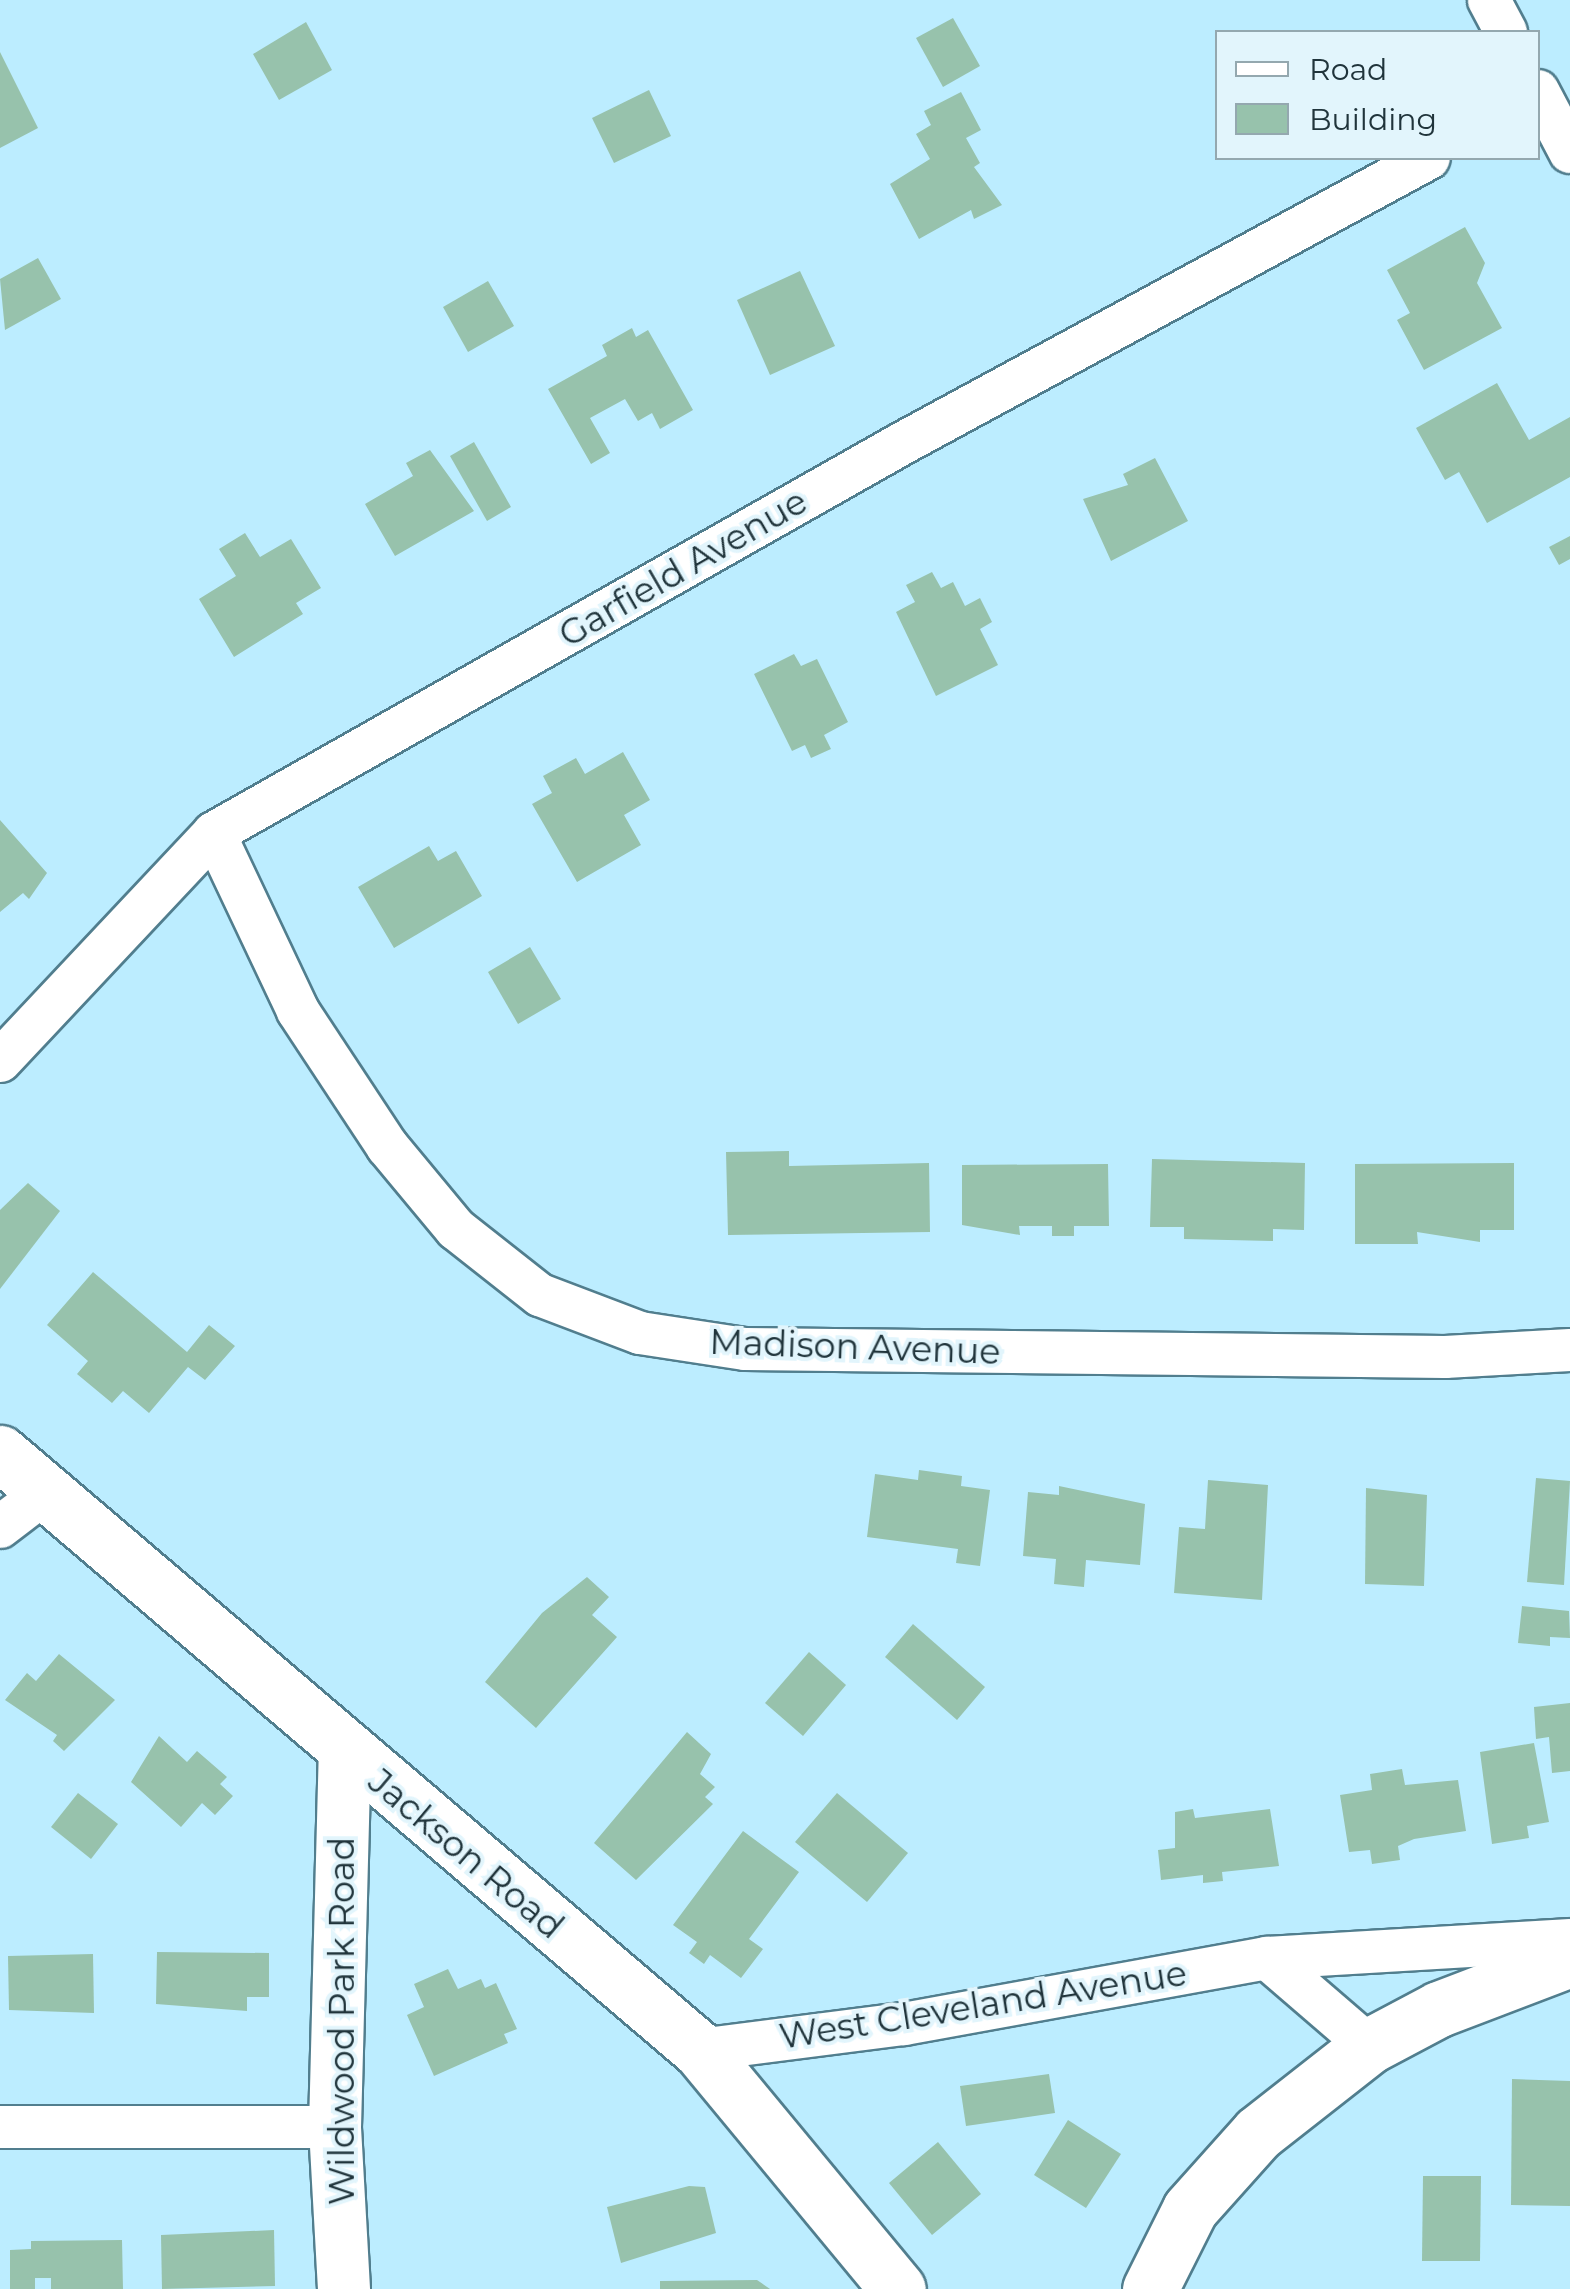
<!DOCTYPE html>
<style>
body{margin:0}
#map{position:relative;width:1570px;height:2289px;overflow:hidden;background:#bcedff;font-family:Montserrat,sans-serif}
div>[style]{position:absolute}
[style*='--x']{left:calc(var(--x)*1px);top:calc(var(--y)*1px);width:calc(var(--w)*1px);rotate:calc(var(--a)*1deg)}
.building>*{inset:0;background:#97c2ac}
.roads{filter:drop-shadow(2px 0 #517e8e) drop-shadow(-2px 0 #517e8e) drop-shadow(0 2px #517e8e) drop-shadow(0 -2px #517e8e)}
.minor>*{height:42px;margin:-21px;padding:0 21px;transform-origin:21px;border-radius:21px;background:#fff}
.tertiary>*{height:52px;margin:-26px;padding:0 26px;transform-origin:26px;border-radius:26px;background:#fff}
.secondary>*{height:55px;margin:-27.5px;padding:0 27.5px;transform-origin:27.5px;border-radius:27.5px;background:#fff}
span{translate:-50% -50%;white-space:nowrap;text-align:center;line-height:1.15;-webkit-text-stroke:8px #e2f5fc;paint-order:stroke}
.street-label{font-size:35px;color:#20343b}
.legend{position:absolute;left:1215px;top:30px;width:325px;height:130px;box-sizing:border-box;background:#e2f5fc;border:2px solid #94a8af;margin:0;padding:12px 18px;list-style:none;font-size:30px;color:#20343b}
.legend li{display:flex;align-items:center;gap:20px;height:50px}
.legend b{width:50px;border:2px solid #94a8af}
</style>
<div id="map">
<div class="building">
<i style="clip-path:polygon(953px 18px,980px 66px,943px 87px,916px 38px)"></i>
<i style="clip-path:polygon(306px 22px,332px 70px,279px 100px,253px 54px)"></i>
<i style="clip-path:polygon(0 52px,38px 128px,0 148px)"></i>
<i style="clip-path:polygon(649px 90px,671px 136px,614px 163px,592px 118px)"></i>
<i style="clip-path:polygon(961px 92px,981px 130px,966px 138px,980px 163px,974px 167px,1002px 205px,974px 219px,971px 210px,919px 239px,890px 184px,930px 159px,916px 134px,931px 125px,924px 111px)"></i>
<i style="clip-path:polygon(1465px 227px,1485px 263px,1477px 283px,1502px 328px,1424px 370px,1397px 320px,1410px 313px,1387px 270px)"></i>
<i style="clip-path:polygon(38px 258px,61px 299px,5px 330px,0 279px)"></i>
<i style="clip-path:polygon(800px 271px,835px 346px,770px 375px,737px 300px)"></i>
<i style="clip-path:polygon(488px 281px,514px 326px,468px 352px,443px 307px)"></i>
<i style="clip-path:polygon(632px 328px,636px 337px,648px 330px,693px 410px,660px 429px,652px 413px,638px 421px,625px 399px,590px 418px,610px 453px,591px 464px,548px 389px,607px 356px,602px 345px)"></i>
<i style="clip-path:polygon(1497px 383px,1529px 440px,1570px 417px,1570px 477px,1487px 523px,1459px 472px,1445px 480px,1416px 428px)"></i>
<i style="clip-path:polygon(474px 442px,511px 507px,487px 521px,450px 456px)"></i>
<i style="clip-path:polygon(430px 450px,474px 511px,395px 556px,365px 504px,413px 476px,406px 463px)"></i>
<i style="clip-path:polygon(1155px 458px,1188px 521px,1111px 561px,1083px 499px,1128px 485px,1123px 474px)"></i>
<i style="clip-path:polygon(245px 533px,260px 557px,291px 539px,321px 588px,296px 603px,303px 614px,234px 657px,199px 599px,236px 576px,219px 549px)"></i>
<i style="clip-path:polygon(1570px 536px,1570px 559px,1559px 565px,1549px 547px)"></i>
<i style="clip-path:polygon(932px 572px,941px 588px,953px 582px,965px 606px,980px 598px,992px 622px,980px 629px,998px 665px,936px 696px,896px 612px,915px 602px,906px 585px)"></i>
<i style="clip-path:polygon(794px 654px,801px 666px,817px 659px,848px 722px,824px 735px,831px 749px,811px 758px,805px 745px,792px 751px,754px 674px)"></i>
<i style="clip-path:polygon(623px 752px,650px 800px,624px 815px,641px 845px,577px 882px,532px 804px,552px 793px,543px 776px,576px 758px,585px 774px)"></i>
<i style="clip-path:polygon(0 820px,47px 873px,29px 899px,23px 893px,0 912px)"></i>
<i style="clip-path:polygon(429px 846px,438px 861px,456px 851px,482px 896px,394px 948px,358px 887px)"></i>
<i style="clip-path:polygon(530px 947px,561px 999px,518px 1024px,488px 972px)"></i>
<i style="clip-path:polygon(789px 1151px,789px 1166px,929px 1163px,930px 1232px,728px 1235px,726px 1152px)"></i>
<i style="clip-path:polygon(1152px 1159px,1305px 1163px,1304px 1230px,1273px 1229px,1273px 1241px,1184px 1239px,1184px 1227px,1150px 1227px)"></i>
<i style="clip-path:polygon(1514px 1163px,1514px 1230px,1480px 1230px,1480px 1242px,1417px 1232px,1418px 1244px,1355px 1244px,1355px 1164px)"></i>
<i style="clip-path:polygon(1108px 1164px,1109px 1226px,1074px 1226px,1074px 1236px,1052px 1236px,1052px 1226px,1019px 1226px,1020px 1235px,962px 1225px,962px 1165px)"></i>
<i style="clip-path:polygon(28px 1183px,60px 1211px,0 1289px,0 1210px)"></i>
<i style="clip-path:polygon(93px 1272px,187px 1352px,209px 1325px,235px 1346px,205px 1380px,188px 1367px,149px 1413px,123px 1391px,112px 1403px,77px 1374px,88px 1361px,47px 1325px)"></i>
<i style="clip-path:polygon(919px 1470px,962px 1476px,961px 1486px,990px 1490px,980px 1566px,956px 1563px,958px 1549px,867px 1537px,875px 1474px,918px 1480px)"></i>
<i style="clip-path:polygon(1536px 1478px,1570px 1481px,1564px 1585px,1527px 1582px)"></i>
<i style="clip-path:polygon(1208px 1480px,1268px 1485px,1262px 1600px,1174px 1593px,1179px 1527px,1205px 1529px)"></i>
<i style="clip-path:polygon(1059px 1486px,1145px 1504px,1140px 1565px,1086px 1560px,1084px 1587px,1054px 1584px,1056px 1559px,1023px 1556px,1028px 1492px,1059px 1495px)"></i>
<i style="clip-path:polygon(1366px 1488px,1427px 1495px,1424px 1586px,1365px 1584px)"></i>
<i style="clip-path:polygon(587px 1577px,609px 1597px,592px 1615px,617px 1637px,536px 1728px,485px 1682px,542px 1613px)"></i>
<i style="clip-path:polygon(1522px 1606px,1569px 1611px,1570px 1638px,1550px 1637px,1550px 1646px,1518px 1643px)"></i>
<i style="clip-path:polygon(913px 1624px,985px 1687px,957px 1720px,885px 1657px)"></i>
<i style="clip-path:polygon(809px 1652px,846px 1685px,803px 1736px,765px 1703px)"></i>
<i style="clip-path:polygon(59px 1654px,115px 1700px,64px 1751px,53px 1741px,57px 1735px,5px 1700px,27px 1673px,36px 1681px)"></i>
<i style="clip-path:polygon(1570px 1703px,1570px 1771px,1552px 1773px,1549px 1737px,1536px 1739px,1534px 1707px)"></i>
<i style="clip-path:polygon(687px 1732px,711px 1754px,700px 1774px,715px 1787px,705px 1797px,713px 1804px,636px 1880px,594px 1843px)"></i>
<i style="clip-path:polygon(159px 1736px,187px 1762px,197px 1751px,227px 1777px,220px 1784px,233px 1796px,215px 1815px,202px 1803px,181px 1827px,131px 1782px)"></i>
<i style="clip-path:polygon(1534px 1743px,1549px 1822px,1527px 1826px,1529px 1838px,1492px 1844px,1480px 1752px)"></i>
<i style="clip-path:polygon(1402px 1769px,1405px 1785px,1458px 1780px,1466px 1831px,1414px 1839px,1398px 1846px,1400px 1860px,1372px 1864px,1370px 1850px,1349px 1852px,1340px 1795px,1372px 1790px,1370px 1774px)"></i>
<i style="clip-path:polygon(78px 1793px,118px 1824px,91px 1859px,51px 1827px)"></i>
<i style="clip-path:polygon(837px 1793px,908px 1853px,867px 1902px,795px 1842px)"></i>
<i style="clip-path:polygon(1193px 1809px,1195px 1818px,1270px 1809px,1279px 1866px,1222px 1872px,1223px 1881px,1203px 1883px,1203px 1875px,1161px 1880px,1158px 1850px,1175px 1848px,1175px 1812px)"></i>
<i style="clip-path:polygon(743px 1831px,799px 1872px,749px 1939px,763px 1949px,741px 1978px,710px 1955px,704px 1964px,689px 1953px,697px 1942px,673px 1925px)"></i>
<i style="clip-path:polygon(157px 1952px,269px 1953px,269px 1997px,247px 1997px,247px 2011px,156px 2004px)"></i>
<i style="clip-path:polygon(93px 1954px,94px 2013px,9px 2010px,8px 1956px)"></i>
<i style="clip-path:polygon(448px 1969px,458px 1989px,481px 1979px,485px 1988px,496px 1983px,517px 2029px,504px 2034px,508px 2043px,434px 2076px,407px 2015px,424px 2007px,414px 1984px)"></i>
<i style="clip-path:polygon(1049px 2074px,1055px 2113px,966px 2126px,960px 2086px)"></i>
<i style="clip-path:polygon(1512px 2079px,1570px 2081px,1570px 2206px,1511px 2205px)"></i>
<i style="clip-path:polygon(1068px 2120px,1121px 2154px,1086px 2208px,1034px 2175px)"></i>
<i style="clip-path:polygon(938px 2142px,981px 2194px,932px 2235px,889px 2183px)"></i>
<i style="clip-path:polygon(1423px 2176px,1481px 2176px,1480px 2261px,1422px 2261px)"></i>
<i style="clip-path:polygon(689px 2186px,705px 2187px,716px 2233px,621px 2263px,607px 2207px)"></i>
<i style="clip-path:polygon(274px 2230px,275px 2286px,162px 2289px,161px 2235px)"></i>
<i style="clip-path:polygon(122px 2240px,123px 2289px,51px 2289px,51px 2278px,35px 2278px,35px 2289px,10px 2289px,10px 2250px,31px 2249px,31px 2241px)"></i>
<i style="clip-path:polygon(757px 2280px,770px 2289px,660px 2289px,660px 2281px)"></i>
</div>
<div class="roads">
<div class="minor">
<i style="--x:1489;--y:0;--w:36;--a:62"></i>
<i style="--x:1538;--y:91;--w:69;--a:62.3"></i>
<i style="--x:214;--y:833;--w:197;--a:64.7"></i>
<i style="--x:298;--y:1011;--w:162;--a:56.6"></i>
<i style="--x:387;--y:1146;--w:108;--a:50.3"></i>
<i style="--x:456;--y:1229;--w:107;--a:38.2"></i>
<i style="--x:540;--y:1295;--w:107;--a:20.8"></i>
<i style="--x:640;--y:1333;--w:106;--a:8.7"></i>
<i style="--x:745;--y:1349;--w:700;--a:0.65"></i>
<i style="--x:1445;--y:1357;--w:125;--a:-3.2"></i>
<i style="--x:0;--y:1061;--w:313;--a:-46.8"></i>
<i style="--x:214;--y:833;--w:792;--a:-29.51"></i>
<i style="--x:903;--y:443;--w:598;--a:-28.45"></i>
<i style="--x:0;--y:1527;--w:58;--a:-37.3"></i>
<i style="--x:1267;--y:1958;--w:135;--a:40.8"></i>
<i style="--x:700;--y:2050;--w:206;--a:-7.3"></i>
<i style="--x:904;--y:2024;--w:369;--a:-10.3"></i>
<i style="--x:1267;--y:1958;--w:304;--a:-3.4"></i>
<i style="--x:0;--y:2127;--w:335;--a:0"></i>
</div>
<div class="tertiary">
<i style="--x:344;--y:2289;--w:162;--a:-93.2"></i>
<i style="--x:335;--y:2127;--w:374;--a:-88.5"></i>
</div>
<div class="secondary">
<i style="--x:0;--y:1453;--w:920;--a:40.46"></i>
<i style="--x:700;--y:2050;--w:310;--a:50.4"></i>
<i style="--x:1150;--y:2289;--w:89;--a:-63.4"></i>
<i style="--x:1190;--y:2209;--w:102;--a:-48.2"></i>
<i style="--x:1258;--y:2133;--w:141;--a:-38.1"></i>
<i style="--x:1369;--y:2046;--w:79;--a:-27.9"></i>
<i style="--x:1439;--y:2009;--w:140;--a:-20.9"></i>
</div>
</div>
<div class="street-label">
<span style="left:683px;top:568px;rotate:-30deg">Garfield Avenue</span>
<span style="left:855px;top:1347px;rotate:2deg">Madison Avenue</span>
<span style="left:466px;top:1854px;rotate:40deg">Jackson Road</span>
<span style="left:983px;top:2005px;rotate:-9deg">West Cleveland Avenue</span>
<span style="left:342px;top:2021px;rotate:-90deg">Wildwood Park Road</span>
</div>
<ul class="legend">
<li><b style="height:12px;background:#fff"></b>Road</li>
<li><b style="height:28px;background:#97c2ac"></b>Building</li>
</ul>
</div>
